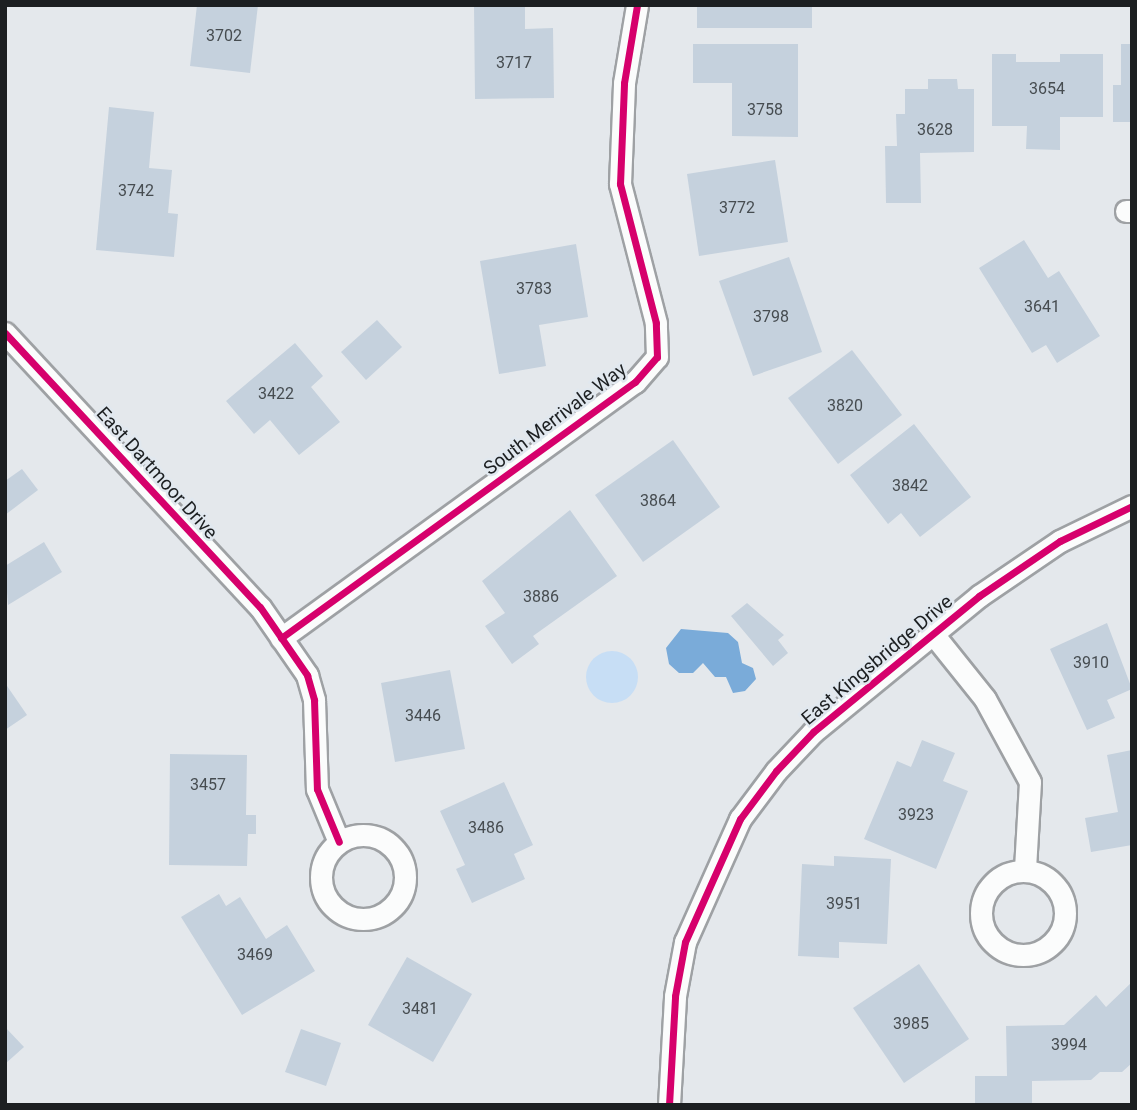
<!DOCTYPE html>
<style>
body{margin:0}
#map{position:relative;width:1137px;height:1110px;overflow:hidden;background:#e4e8ec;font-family:Roboto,sans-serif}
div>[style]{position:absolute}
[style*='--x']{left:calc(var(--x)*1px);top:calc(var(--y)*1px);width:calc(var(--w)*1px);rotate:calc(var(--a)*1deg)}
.green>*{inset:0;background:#c7def5}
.round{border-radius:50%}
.water>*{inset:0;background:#7aabd9}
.building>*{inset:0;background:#c5d1dd}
.roads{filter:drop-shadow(2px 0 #9ea1a4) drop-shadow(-2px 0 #9ea1a4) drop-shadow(0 2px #9ea1a4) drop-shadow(0 -2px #9ea1a4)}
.minor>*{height:21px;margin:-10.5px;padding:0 10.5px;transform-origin:10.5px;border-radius:10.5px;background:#fbfcfc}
.minor>.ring{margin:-10.5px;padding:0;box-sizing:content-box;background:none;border:21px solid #fbfcfc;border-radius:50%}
.cycleway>*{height:7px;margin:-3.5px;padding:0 3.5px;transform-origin:3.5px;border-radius:3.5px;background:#d6006c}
span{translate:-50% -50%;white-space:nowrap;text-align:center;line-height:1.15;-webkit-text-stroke:5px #e1e8ef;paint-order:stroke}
.number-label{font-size:16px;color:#464c50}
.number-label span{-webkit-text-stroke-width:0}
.street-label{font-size:19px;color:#1c1f21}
.frame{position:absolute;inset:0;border:7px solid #1c1f21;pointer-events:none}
</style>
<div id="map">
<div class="green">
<i class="round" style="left:586px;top:651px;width:52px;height:52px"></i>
</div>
<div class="water">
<i style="clip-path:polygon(681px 629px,728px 633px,738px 642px,742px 663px,753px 668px,756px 679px,745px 691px,733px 693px,726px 677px,715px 677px,703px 663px,693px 673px,679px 673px,669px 664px,666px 648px)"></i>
</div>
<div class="building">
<i style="clip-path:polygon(197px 5px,258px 5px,250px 73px,190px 66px)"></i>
<i style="clip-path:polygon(474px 5px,525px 5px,525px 29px,553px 28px,554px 98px,475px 99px)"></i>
<i style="clip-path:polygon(697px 5px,812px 5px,812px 28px,697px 28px)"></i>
<i style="clip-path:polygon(693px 44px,798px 44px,798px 137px,732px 136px,732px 83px,693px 83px)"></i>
<i style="clip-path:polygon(1121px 44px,1132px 44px,1132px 122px,1113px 122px,1113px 85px,1121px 85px)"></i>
<i style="clip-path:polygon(992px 54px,1016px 54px,1016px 62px,1060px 62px,1060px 54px,1103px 54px,1103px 117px,1060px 117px,1060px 150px,1026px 149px,1027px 126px,992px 126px)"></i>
<i style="clip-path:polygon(928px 79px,957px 79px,958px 89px,974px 89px,974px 152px,920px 153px,921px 203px,886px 203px,885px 146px,897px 146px,896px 114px,905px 114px,905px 89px,928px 89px)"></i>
<i style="clip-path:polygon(109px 107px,154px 112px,149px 168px,172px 170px,168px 213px,178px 214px,174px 257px,96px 250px)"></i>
<i style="clip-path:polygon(775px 160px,788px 242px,699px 256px,687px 174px)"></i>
<i style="clip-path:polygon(1024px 240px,1048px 278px,1059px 271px,1100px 336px,1057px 363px,1046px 345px,1032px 353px,979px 268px)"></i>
<i style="clip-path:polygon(576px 244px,588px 317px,539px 325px,546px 366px,499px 374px,480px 261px)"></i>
<i style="clip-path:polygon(789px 257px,822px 352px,753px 376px,719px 281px)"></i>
<i style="clip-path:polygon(377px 320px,402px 347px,366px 380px,341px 352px)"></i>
<i style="clip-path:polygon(295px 343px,323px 376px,311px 387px,340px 422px,299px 455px,270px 420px,254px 434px,226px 401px)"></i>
<i style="clip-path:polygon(852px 350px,902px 415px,838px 464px,788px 398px)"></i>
<i style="clip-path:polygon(914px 424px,971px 497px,920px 537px,901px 513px,888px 524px,850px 475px)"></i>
<i style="clip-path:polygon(673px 440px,720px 507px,643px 562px,595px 495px)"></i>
<i style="clip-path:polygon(22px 469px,38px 490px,5px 515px,5px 481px)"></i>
<i style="clip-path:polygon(570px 510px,617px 576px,533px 636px,539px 644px,512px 664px,485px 626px,505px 613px,482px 581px)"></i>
<i style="clip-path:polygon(44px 542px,62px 572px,8px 605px,5px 566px)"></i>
<i style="clip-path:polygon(747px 603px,784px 635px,778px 640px,788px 653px,773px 666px,731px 616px)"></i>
<i style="clip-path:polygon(1107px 623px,1132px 689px,1107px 700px,1115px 718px,1087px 730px,1050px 649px)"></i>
<i style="clip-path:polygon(450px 670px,465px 749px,395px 762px,381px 683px)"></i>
<i style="clip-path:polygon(5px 683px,27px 715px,5px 730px)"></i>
<i style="clip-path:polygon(922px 740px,955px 753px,943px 781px,968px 791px,936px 869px,864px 839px,897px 761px,911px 767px)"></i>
<i style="clip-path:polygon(1132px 750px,1132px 845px,1091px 852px,1085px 818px,1118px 812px,1107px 755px)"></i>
<i style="clip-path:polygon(170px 754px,247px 755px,246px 815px,256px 815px,256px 834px,248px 834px,247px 866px,169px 865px)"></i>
<i style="clip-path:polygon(504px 782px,533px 845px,514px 854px,525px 879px,472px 903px,456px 869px,465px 865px,440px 811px)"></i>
<i style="clip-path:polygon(834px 856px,891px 859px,887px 944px,839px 942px,839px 958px,798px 956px,802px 864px,834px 866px)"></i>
<i style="clip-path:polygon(219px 894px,226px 906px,240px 897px,266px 939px,287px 925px,315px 971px,242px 1015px,181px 917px)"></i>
<i style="clip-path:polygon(407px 957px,472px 994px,433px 1062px,368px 1025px)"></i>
<i style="clip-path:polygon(919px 964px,969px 1039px,904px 1083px,853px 1008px)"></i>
<i style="clip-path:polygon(1132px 982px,1132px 1063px,1122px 1072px,1100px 1072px,1091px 1080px,1032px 1081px,1032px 1103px,975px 1103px,975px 1076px,1007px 1076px,1006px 1026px,1064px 1025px,1096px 995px,1106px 1007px)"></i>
<i style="clip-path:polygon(5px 1027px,24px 1047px,5px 1064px)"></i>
<i style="clip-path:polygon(301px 1029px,341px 1043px,326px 1086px,285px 1072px)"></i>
</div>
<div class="roads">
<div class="minor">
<i style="--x:1126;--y:211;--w:6;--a:0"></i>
<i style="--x:5;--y:333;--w:374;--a:47.1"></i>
<i style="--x:260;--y:607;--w:83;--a:55.3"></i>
<i style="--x:307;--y:675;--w:26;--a:74"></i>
<i style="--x:314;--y:700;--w:89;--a:88.1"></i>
<i style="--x:317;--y:789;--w:57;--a:67.5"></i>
<i style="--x:933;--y:634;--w:83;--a:51.3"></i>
<i style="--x:985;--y:699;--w:94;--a:61.5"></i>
<i style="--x:1030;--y:782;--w:88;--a:93.3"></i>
<i style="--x:281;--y:638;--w:437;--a:-35.9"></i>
<i style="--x:635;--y:382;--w:33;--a:-49"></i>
<i style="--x:657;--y:357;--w:34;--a:-92"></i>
<i style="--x:656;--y:323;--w:144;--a:-104.5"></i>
<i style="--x:620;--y:184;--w:101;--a:-87.7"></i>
<i style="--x:624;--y:83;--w:79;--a:-80.5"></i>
<i class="ring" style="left:321px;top:835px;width:63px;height:63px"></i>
<i class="ring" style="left:981px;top:871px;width:63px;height:63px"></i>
<i style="--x:669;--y:1105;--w:109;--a:-86.8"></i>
<i style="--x:675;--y:996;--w:55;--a:-79.5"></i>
<i style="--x:685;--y:942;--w:135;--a:-65.9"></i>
<i style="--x:740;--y:819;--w:60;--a:-53.1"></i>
<i style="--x:776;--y:771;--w:54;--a:-46.5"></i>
<i style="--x:813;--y:732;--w:215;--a:-39.3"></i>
<i style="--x:979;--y:596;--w:98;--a:-34.2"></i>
<i style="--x:1060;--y:541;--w:80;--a:-25.9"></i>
</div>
</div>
<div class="cycleway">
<i style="--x:5;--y:333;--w:374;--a:47.1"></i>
<i style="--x:260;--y:607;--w:83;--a:55.3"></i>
<i style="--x:307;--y:675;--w:26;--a:74"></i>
<i style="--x:314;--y:700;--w:89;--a:88.1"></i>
<i style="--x:317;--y:789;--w:57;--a:67.5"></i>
<i style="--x:281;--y:638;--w:437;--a:-35.9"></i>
<i style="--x:635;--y:382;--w:33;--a:-49"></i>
<i style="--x:657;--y:357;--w:34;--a:-92"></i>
<i style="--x:656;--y:323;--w:144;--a:-104.5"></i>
<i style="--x:620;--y:184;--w:101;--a:-87.7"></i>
<i style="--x:624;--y:83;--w:79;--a:-80.5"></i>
<i style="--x:669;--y:1105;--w:109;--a:-86.8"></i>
<i style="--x:675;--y:996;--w:55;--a:-79.5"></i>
<i style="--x:685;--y:942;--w:135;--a:-65.9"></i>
<i style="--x:740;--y:819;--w:60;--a:-53.1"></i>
<i style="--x:776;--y:771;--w:54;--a:-46.5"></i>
<i style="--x:813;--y:732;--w:215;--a:-39.3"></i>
<i style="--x:979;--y:596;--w:98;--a:-34.2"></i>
<i style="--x:1060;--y:541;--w:80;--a:-25.9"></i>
</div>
<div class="number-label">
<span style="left:224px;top:36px">3702</span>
<span style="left:514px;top:63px">3717</span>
<span style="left:1047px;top:89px">3654</span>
<span style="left:765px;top:110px">3758</span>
<span style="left:935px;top:130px">3628</span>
<span style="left:136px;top:191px">3742</span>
<span style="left:737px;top:208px">3772</span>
<span style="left:534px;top:289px">3783</span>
<span style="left:1042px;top:307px">3641</span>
<span style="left:771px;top:317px">3798</span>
<span style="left:276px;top:394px">3422</span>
<span style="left:845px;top:406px">3820</span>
<span style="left:910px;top:486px">3842</span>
<span style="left:658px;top:501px">3864</span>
<span style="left:541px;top:597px">3886</span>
<span style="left:1091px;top:663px">3910</span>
<span style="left:423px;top:716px">3446</span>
<span style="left:208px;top:785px">3457</span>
<span style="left:916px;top:815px">3923</span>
<span style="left:486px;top:828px">3486</span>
<span style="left:844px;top:904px">3951</span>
<span style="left:255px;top:955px">3469</span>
<span style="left:420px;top:1009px">3481</span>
<span style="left:911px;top:1024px">3985</span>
<span style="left:1069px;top:1045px">3994</span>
</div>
<div class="street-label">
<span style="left:555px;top:419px;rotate:-37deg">South Merrivale Way</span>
<span style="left:157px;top:473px;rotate:48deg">East Dartmoor Drive</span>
<span style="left:877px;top:660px;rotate:-40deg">East Kingsbridge Drive</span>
</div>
<div class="frame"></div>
</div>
